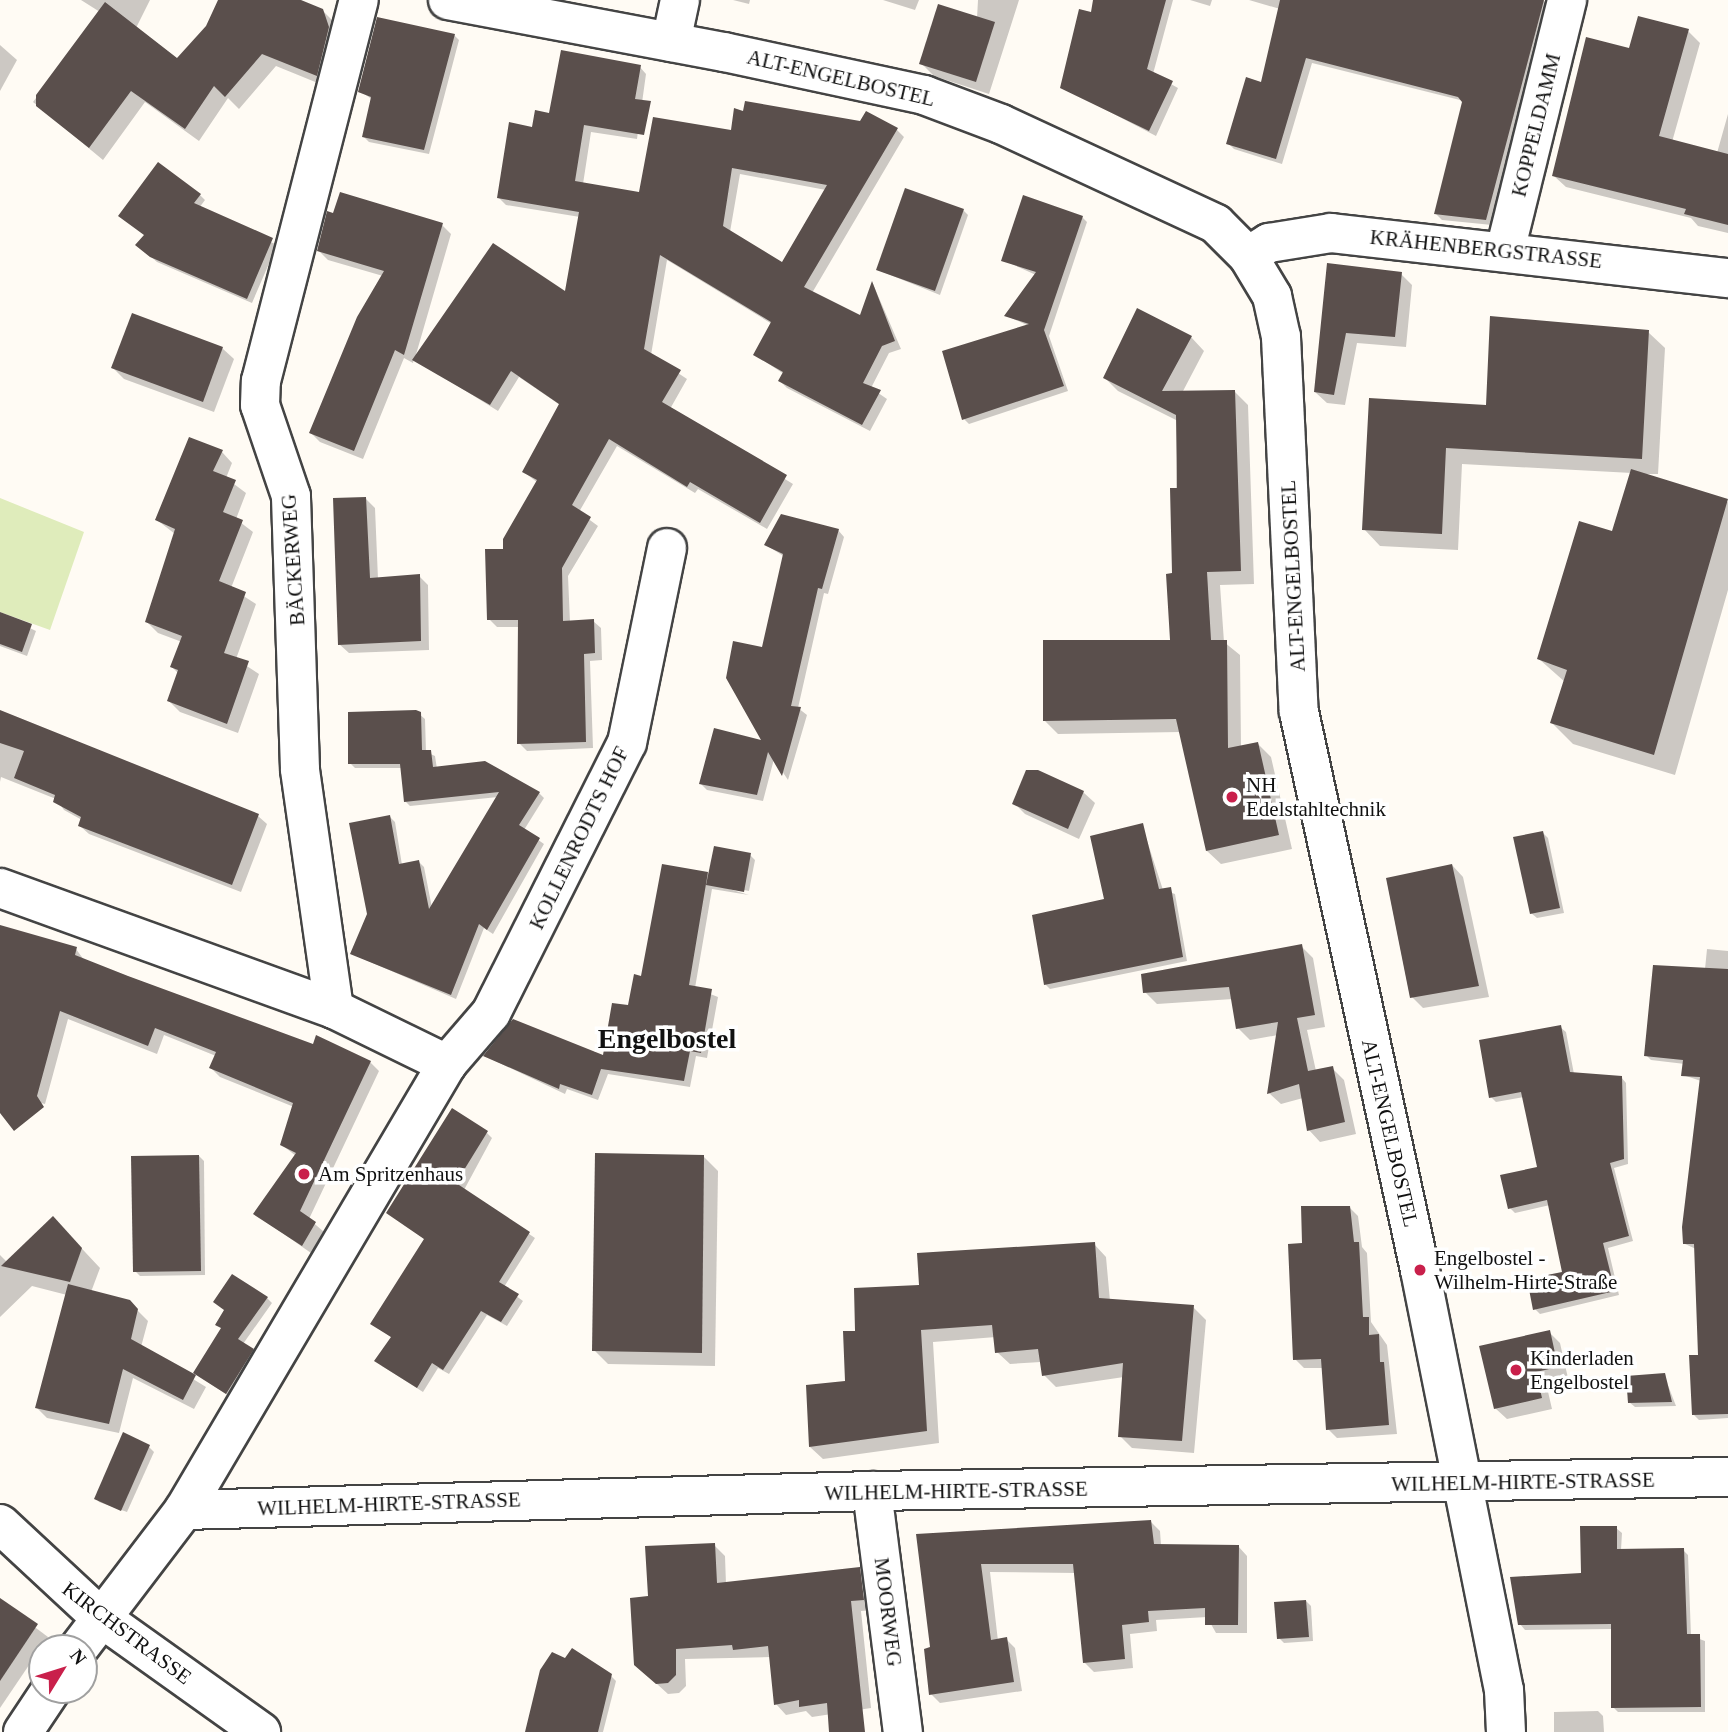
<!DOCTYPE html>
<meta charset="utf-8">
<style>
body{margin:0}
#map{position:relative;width:1728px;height:1732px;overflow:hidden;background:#fffbf4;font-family:Georgia,serif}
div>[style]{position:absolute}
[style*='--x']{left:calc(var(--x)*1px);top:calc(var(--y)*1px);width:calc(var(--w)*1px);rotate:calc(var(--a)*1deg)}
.green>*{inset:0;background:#dfecbb}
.shadow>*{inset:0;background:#0003}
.building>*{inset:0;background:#5a4f4c}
.roads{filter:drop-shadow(2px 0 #444) drop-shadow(-2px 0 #444) drop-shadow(0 2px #444) drop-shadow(0 -2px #444)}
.minor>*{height:38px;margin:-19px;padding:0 19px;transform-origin:19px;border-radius:19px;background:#fff}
.dots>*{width:19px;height:19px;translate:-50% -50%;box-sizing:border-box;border:4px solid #fff;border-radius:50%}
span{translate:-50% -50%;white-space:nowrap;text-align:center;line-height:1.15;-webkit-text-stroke:7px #fff;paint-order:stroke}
.street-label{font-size:21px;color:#111}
.poi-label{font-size:21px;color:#111}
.left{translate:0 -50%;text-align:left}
.district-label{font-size:28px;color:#111;font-weight:700}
.north{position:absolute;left:28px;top:1634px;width:70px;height:70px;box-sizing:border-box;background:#fff;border:2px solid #a0a0a0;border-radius:50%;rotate:52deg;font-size:19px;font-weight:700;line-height:28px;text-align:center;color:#111}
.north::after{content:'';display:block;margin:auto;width:24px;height:32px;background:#c9204b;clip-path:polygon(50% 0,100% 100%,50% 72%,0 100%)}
</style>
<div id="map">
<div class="green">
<i style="clip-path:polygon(0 498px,84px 532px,50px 630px,0 612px)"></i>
</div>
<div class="shadow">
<i style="clip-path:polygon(81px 0,150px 0,136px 28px,177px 60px,208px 27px,220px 0,297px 0,322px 10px,336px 24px,330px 88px,276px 66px,239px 109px,228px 98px,199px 141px,145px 102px,103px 160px,33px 102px,100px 12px)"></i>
<i style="clip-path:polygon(733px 0,750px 0,749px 4px)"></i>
<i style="clip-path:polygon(883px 0,919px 0,915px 10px)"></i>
<i style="clip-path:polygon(978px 0,1019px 0,989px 94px,934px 76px,921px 63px,977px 18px)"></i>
<i style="clip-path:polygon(1134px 0,1173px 0,1153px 74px,1178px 88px,1156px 136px,1062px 87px)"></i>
<i style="clip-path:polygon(1190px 0,1212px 0,1210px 6px)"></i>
<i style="clip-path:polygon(1249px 0,1544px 1px,1550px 7px,1492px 225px,1442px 220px,1436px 214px,1464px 101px,1312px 63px,1282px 164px,1234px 149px,1228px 143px,1262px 84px,1280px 9px)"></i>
<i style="clip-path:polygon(1688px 31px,1700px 43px,1672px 142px,1717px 153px,1728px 114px,1728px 233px,1698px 226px,1691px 218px,1566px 187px,1554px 176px,1631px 50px)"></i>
<i style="clip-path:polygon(454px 35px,459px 40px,429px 154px,369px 142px,364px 137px,373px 100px,360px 91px)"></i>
<i style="clip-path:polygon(0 45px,17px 60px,0 91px)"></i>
<i style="clip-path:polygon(evenodd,639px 66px,646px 74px,637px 139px,591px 132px,583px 184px,640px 194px,732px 132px,897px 130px,904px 137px,812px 293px,861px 318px,873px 284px,901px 349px,889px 353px,871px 388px,887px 399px,870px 431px,787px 388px,780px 381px,784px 374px,755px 355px,772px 324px,667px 260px,651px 355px,687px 379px,670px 409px,793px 484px,767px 529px,698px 489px,695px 493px,617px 446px,579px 512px,598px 526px,568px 576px,570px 622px,593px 621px,601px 628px,602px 660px,590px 661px,593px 748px,527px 751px,519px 743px,520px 627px,497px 627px,489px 619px,504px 551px,538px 483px,524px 472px,560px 405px,519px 377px,498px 411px,414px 359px,413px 363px,404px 358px,363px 459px,320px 442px,311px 433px,383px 276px,328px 260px,319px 251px,442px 225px,451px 234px,415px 358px,566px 294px,580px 217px,506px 205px,499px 198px,534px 129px,550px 115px,639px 66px,740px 174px,826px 190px,782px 264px,730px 232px,740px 174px)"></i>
<i style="clip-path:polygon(200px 195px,205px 200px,199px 208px,277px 245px,252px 303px,157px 262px,143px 250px)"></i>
<i style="clip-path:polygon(963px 210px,968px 215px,940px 295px,878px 270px)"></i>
<i style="clip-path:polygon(1082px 217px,1087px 222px,1049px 336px,1068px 391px,969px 424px,964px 419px,1029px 326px,1007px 316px,1036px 275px,1003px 260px)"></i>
<i style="clip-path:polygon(1328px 265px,1401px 274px,1412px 285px,1406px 347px,1357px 343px,1345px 405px,1327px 403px,1315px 392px)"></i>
<i style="clip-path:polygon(1648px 332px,1665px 348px,1658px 474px,1644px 474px,1728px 502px,1728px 590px,1675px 775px,1573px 744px,1552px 723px,1565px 682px,1539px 659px,1613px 533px,1632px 473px,1462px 464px,1458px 550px,1380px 546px,1364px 529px,1487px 406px)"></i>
<i style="clip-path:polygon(1191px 337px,1204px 351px,1182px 393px,1235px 392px,1248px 405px,1254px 584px,1220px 585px,1224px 642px,1240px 655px,1241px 747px,1258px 744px,1271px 757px,1292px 849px,1221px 864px,1207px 851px,1181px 732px,1058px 734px,1044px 720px,1172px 642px,1178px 421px,1118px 391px,1105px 378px)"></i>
<i style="clip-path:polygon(222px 348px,234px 359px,214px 412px,124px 379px,113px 368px)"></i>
<i style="clip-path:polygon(222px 452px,232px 463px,226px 478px,246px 493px,236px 519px,253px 532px,231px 588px,256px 604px,236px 659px,259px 674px,238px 733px,180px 712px,169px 701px,179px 674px,172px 667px,182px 642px,158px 633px,147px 622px,175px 534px,157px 520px)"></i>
<i style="clip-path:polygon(366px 499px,375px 508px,378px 579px,419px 576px,428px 585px,429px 650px,349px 653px,339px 644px)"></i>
<i style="clip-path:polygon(838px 530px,844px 537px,828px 594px,824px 593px,798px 708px,807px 715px,788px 780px,774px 759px,763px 801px,707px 790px,701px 784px,764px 743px,764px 649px,785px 557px,766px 545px)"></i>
<i style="clip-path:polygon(0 614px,36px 631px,27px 656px,0 646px)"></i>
<i style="clip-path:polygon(0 714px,258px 816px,267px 824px,241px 892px,89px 834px,80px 826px,82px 820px,64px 810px,56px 799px,1px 777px,0 782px)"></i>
<i style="clip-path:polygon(419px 714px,425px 719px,426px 752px,435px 756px,437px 769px,539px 793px,544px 798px,524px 830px,544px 844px,493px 934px,484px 928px,456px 999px,352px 954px,368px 914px,390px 817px,395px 822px,402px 865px,419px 862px,424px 867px,432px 908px,498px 797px,410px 806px,405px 801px,402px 768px,355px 768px,350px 763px)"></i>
<i style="clip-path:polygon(1083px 792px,1095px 803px,1079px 839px,1025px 814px,1014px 803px)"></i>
<i style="clip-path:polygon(1142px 825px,1163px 890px,1175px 894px,1187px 961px,1050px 989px,1045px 984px,1106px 901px)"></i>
<i style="clip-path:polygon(1543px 833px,1548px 838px,1564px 913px,1537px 918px,1531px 913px)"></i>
<i style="clip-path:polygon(750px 855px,755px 860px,749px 891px,713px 884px,749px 895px,712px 889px,695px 988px,718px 997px,707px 1058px,696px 1056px,690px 1087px,608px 1074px,598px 1100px,567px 1089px,565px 1094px,485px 1056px,604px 1058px,642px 978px,708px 873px)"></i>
<i style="clip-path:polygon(1452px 865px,1463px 877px,1489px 997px,1423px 1008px,1412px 997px)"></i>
<i style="clip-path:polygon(0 932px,76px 949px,84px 960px,314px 1046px,370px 1062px,379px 1071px,309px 1219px,324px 1232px,311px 1253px,255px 1214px,296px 1156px,282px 1145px,294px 1107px,220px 1077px,211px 1068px,216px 1056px,164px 1035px,157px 1054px,68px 1019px,45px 1104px,0 1093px)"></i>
<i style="clip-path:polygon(1301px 946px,1313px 958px,1325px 1027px,1307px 1030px,1316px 1071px,1332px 1068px,1344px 1080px,1356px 1134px,1320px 1142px,1309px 1130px,1303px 1098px,1281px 1104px,1269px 1093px,1278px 1035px,1250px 1040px,1238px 1028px,1233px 999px,1157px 1004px,1145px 992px)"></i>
<i style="clip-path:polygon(1707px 949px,1728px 951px,1728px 1418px,1699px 1420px,1694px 1415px,1700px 1357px,1696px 1249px,1685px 1244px,1701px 1081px,1683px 1075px,1685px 1064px,1651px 1060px,1646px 1055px,1705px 969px)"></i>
<i style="clip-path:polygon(1560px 1027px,1566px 1032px,1574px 1074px,1621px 1077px,1626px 1083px,1628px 1164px,1614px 1168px,1633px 1241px,1608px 1248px,1619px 1295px,1540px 1314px,1535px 1309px,1564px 1274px,1550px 1205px,1515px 1213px,1510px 1208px,1539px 1169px,1524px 1097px,1496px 1102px,1491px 1097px)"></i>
<i style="clip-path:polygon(487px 1133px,492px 1138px,464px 1190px,535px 1238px,504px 1287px,523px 1301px,507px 1326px,487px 1315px,449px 1374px,438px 1368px,423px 1392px,382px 1366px,392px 1338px,372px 1323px,426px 1240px,388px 1213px)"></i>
<i style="clip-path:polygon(199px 1156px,204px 1161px,205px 1275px,140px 1276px,135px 1271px)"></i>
<i style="clip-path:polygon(704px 1157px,718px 1171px,715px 1366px,608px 1364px,594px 1350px)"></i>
<i style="clip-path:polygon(1349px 1207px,1358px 1216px,1362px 1247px,1367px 1253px,1371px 1322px,1387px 1345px,1397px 1434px,1337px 1438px,1328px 1429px,1324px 1368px,1304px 1368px,1295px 1359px,1304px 1245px)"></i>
<i style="clip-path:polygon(71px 1237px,100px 1268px,91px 1292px,129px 1302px,148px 1321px,141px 1347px,206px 1387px,194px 1409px,133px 1378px,119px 1433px,47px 1418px,37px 1408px,67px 1295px,32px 1286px,0 1317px,0 1255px,7px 1262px)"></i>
<i style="clip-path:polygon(1094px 1244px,1106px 1257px,1110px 1301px,1193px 1307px,1206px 1320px,1194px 1453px,1132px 1448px,1120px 1436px,1124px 1377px,1056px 1387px,1044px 1375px,1041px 1362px,1010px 1364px,997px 1352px,996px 1337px,933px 1342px,939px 1443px,823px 1459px,810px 1447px,846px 1382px,857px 1333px,921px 1287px)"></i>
<i style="clip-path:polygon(267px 1298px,272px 1303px,243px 1344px,258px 1355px,232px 1398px,200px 1377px)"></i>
<i style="clip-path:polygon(1549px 1332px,1560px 1343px,1568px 1378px,1546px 1383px,1552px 1409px,1507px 1419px,1495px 1408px)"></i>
<i style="clip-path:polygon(1664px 1375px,1676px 1406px,1635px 1407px,1629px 1402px)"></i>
<i style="clip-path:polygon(149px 1447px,154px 1452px,127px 1512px,99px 1502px,96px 1498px)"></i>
<i style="clip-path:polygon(1151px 1522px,1160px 1531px,1161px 1545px,1238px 1546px,1247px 1556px,1247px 1633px,1216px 1633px,1207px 1617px,1156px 1620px,1157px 1631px,1130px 1634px,1133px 1668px,1094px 1672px,1084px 1662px,1076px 1573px,990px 1572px,998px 1641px,1006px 1639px,1015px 1648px,1022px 1691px,940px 1703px,931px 1694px,932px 1648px,918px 1535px)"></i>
<i style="clip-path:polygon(1616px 1528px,1622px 1533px,1621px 1550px,1683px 1550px,1688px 1555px,1691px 1636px,1705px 1641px,1705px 1712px,1618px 1712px,1613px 1707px,1613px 1629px,1525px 1630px,1520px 1624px,1582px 1575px)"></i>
<i style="clip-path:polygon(714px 1545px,725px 1556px,726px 1584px,859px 1569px,870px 1579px,874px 1610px,861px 1611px,871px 1708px,812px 1717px,806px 1711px,786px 1715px,776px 1704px,771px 1657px,685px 1659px,686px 1686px,679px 1693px,668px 1694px,647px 1675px,650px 1598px)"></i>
<i style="clip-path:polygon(0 1601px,48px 1637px,0 1708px)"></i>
<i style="clip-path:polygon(1306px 1601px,1311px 1606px,1313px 1641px,1284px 1643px,1279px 1638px)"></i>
<i style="clip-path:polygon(610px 1675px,616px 1681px,603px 1732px,527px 1732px)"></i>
<i style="clip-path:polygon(1598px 1711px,1603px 1716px,1604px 1732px,1554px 1732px,1554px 1712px)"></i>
</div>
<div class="building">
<i style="clip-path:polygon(218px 0,301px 0,323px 9px,329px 27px,317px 76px,262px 54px,225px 97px,214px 86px,185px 129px,131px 91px,89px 148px,36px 106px,36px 95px,105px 2px,177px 58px,206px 26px)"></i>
<i style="clip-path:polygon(1093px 0,1166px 0,1147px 69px,1173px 81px,1149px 131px,1060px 88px,1079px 9px,1091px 12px)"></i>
<i style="clip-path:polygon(1280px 0,1544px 0,1486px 220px,1434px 214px,1462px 102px,1458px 97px,1306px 58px,1276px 159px,1226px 144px,1246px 77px,1261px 82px)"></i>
<i style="clip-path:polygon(938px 4px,995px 22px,976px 82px,919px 64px)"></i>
<i style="clip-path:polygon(1638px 16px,1689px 29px,1659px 136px,1728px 154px,1728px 225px,1684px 214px,1686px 209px,1552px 176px,1586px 37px,1629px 48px)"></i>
<i style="clip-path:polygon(377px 17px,455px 34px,424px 150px,362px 137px,371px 97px,358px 92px)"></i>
<i style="clip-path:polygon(evenodd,561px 50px,641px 65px,635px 99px,651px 101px,644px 135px,584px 125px,575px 181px,639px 192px,653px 117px,731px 130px,734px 108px,743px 111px,745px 101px,860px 121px,866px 111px,898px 128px,804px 287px,860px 315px,872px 281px,895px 341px,882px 346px,863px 383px,881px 390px,862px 425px,778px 381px,783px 372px,753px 355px,771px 322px,660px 255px,644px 349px,681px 370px,662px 402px,787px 475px,760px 523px,690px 482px,687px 487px,609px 439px,572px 505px,591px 517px,562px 568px,563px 621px,594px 619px,595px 653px,584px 654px,586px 742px,517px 744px,518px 620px,487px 620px,485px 549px,503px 549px,503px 539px,537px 480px,522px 472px,559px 404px,511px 371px,490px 405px,412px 360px,493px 243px,565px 291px,579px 212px,497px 198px,509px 122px,532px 127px,535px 110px,549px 113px,561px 50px,732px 168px,827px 185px,782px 262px,723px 226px,732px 168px)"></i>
<i style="clip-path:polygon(158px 162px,201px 194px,194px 203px,273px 238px,247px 299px,150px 257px,135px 245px,144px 235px,118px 216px)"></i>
<i style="clip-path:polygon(905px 188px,964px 209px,935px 291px,876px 270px)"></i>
<i style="clip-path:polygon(340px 192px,443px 223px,404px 355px,395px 350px,354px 451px,309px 433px,357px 317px,384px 271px,317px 251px,327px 211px,333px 213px)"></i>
<i style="clip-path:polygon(1023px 195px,1083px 216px,1044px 330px,1064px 386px,962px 420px,942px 351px,1029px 324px,1004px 316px,1036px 272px,1001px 261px)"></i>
<i style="clip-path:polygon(1327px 263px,1402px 272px,1395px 337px,1346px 333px,1334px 395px,1314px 392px)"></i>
<i style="clip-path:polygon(1137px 308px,1192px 336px,1162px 391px,1235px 390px,1241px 571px,1207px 572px,1211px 640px,1227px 640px,1228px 748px,1258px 742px,1279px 835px,1206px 851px,1176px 719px,1043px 721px,1043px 640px,1170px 640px,1166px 574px,1172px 573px,1170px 488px,1177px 488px,1176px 415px,1103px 378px)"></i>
<i style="clip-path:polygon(132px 313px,223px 347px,203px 402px,111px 368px)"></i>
<i style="clip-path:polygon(1490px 316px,1649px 330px,1642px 459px,1446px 448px,1442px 534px,1362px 530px,1369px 398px,1486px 405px)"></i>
<i style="clip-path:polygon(189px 437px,223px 450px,213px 471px,236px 480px,223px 512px,243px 520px,219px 581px,246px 592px,224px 653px,249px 661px,227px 724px,167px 701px,178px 670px,170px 667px,182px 636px,145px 622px,175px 529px,155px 520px)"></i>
<i style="clip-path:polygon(1631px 469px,1728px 499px,1654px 755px,1550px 723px,1567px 670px,1537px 659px,1579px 521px,1612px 531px)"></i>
<i style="clip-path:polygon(366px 497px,370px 578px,420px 574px,421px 641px,338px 645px,333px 498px)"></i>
<i style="clip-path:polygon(781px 514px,839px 529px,822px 589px,818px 588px,791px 706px,801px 707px,782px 776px,768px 752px,757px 795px,699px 784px,714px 728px,761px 740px,726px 678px,733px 641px,762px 647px,783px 554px,764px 545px)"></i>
<i style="clip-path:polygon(0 612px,32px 624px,22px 652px,0 644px)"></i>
<i style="clip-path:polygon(0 710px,259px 814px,232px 885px,78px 826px,81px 817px,53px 802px,55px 795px,14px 778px,24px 751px,0 743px)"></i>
<i style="clip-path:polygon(416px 710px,421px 712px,422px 750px,431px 750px,433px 767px,485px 761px,540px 792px,519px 825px,540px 838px,487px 930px,479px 924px,451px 995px,350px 954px,367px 914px,349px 823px,390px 815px,399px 864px,419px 860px,429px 909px,499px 792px,404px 802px,400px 764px,348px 764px,348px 712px)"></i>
<i style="clip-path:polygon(1026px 770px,1038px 770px,1084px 791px,1068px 829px,1012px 804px)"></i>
<i style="clip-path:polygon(1143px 823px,1159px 889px,1171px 887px,1183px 957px,1044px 985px,1032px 915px,1104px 899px,1090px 836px)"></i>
<i style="clip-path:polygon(1543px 831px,1560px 908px,1530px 914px,1513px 837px)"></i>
<i style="clip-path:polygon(714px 846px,751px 853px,744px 892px,706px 885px)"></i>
<i style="clip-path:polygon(662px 864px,708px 872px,689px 985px,712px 989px,701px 1053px,690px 1051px,684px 1081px,601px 1069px,592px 1095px,560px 1084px,559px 1089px,483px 1056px,513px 1019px,603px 1055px,612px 1003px,628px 1005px,634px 974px,641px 976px)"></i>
<i style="clip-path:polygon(1452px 864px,1479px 986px,1410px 998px,1386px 878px)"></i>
<i style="clip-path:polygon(0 925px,77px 947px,75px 955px,128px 976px,313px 1044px,316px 1035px,371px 1061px,300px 1211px,316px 1222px,302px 1246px,253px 1214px,296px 1153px,280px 1145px,293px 1103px,209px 1068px,216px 1052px,155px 1028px,148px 1046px,60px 1011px,37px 1096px,44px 1107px,14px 1131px,0 1113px)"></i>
<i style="clip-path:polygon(1302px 944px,1315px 1015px,1297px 1018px,1308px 1071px,1333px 1066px,1345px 1122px,1307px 1131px,1299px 1084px,1267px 1094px,1278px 1022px,1236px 1029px,1229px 987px,1143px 993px,1141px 974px)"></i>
<i style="clip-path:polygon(1653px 965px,1728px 969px,1728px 1414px,1692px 1415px,1689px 1355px,1698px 1355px,1694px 1244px,1683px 1244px,1682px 1227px,1700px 1077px,1681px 1076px,1683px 1060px,1644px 1056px)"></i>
<i style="clip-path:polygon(1561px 1025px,1570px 1072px,1622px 1076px,1624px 1159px,1610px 1163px,1629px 1236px,1603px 1243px,1615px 1291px,1533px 1310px,1527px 1279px,1562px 1272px,1547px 1200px,1508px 1209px,1500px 1175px,1537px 1167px,1521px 1092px,1489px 1098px,1479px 1040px)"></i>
<i style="clip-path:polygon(452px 1108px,488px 1131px,456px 1183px,530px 1232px,499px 1282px,519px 1294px,501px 1322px,481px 1311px,443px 1370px,432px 1363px,417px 1388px,374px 1361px,391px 1337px,370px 1324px,424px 1239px,386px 1213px)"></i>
<i style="clip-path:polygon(595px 1153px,704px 1155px,702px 1353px,592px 1351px)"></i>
<i style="clip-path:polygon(199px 1155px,201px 1271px,133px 1272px,131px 1156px)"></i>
<i style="clip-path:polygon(1301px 1206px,1350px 1206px,1354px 1242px,1359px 1242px,1363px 1317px,1369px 1317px,1369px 1335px,1379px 1334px,1380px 1362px,1384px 1362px,1389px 1425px,1326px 1430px,1321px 1359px,1293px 1360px,1288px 1244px,1302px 1243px)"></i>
<i style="clip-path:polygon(53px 1216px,82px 1248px,70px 1282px,1px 1266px)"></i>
<i style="clip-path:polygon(1095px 1242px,1099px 1298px,1194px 1305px,1182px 1441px,1118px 1437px,1123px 1363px,1042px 1376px,1038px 1349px,995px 1353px,992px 1325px,921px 1330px,927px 1431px,809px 1447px,806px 1385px,845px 1381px,843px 1331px,855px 1331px,854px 1288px,919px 1285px,917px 1253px)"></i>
<i style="clip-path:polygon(232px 1274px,268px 1297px,238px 1339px,254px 1349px,226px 1394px,193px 1373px,221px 1328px,215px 1325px,224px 1310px,213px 1302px)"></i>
<i style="clip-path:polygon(68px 1284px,130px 1300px,138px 1309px,131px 1339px,196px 1375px,183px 1400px,123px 1369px,109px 1424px,35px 1408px)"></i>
<i style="clip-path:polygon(1550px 1330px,1558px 1367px,1536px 1372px,1542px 1398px,1494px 1409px,1479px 1346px)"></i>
<i style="clip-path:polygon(1665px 1373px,1672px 1402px,1628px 1403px,1626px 1376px)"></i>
<i style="clip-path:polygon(123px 1432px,150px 1445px,121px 1511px,94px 1499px)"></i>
<i style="clip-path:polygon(1151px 1520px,1154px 1544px,1239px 1545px,1238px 1625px,1205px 1625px,1205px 1608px,1148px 1611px,1149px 1622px,1122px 1625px,1125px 1659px,1083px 1663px,1073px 1564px,981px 1564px,991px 1640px,1007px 1637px,1014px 1682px,929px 1695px,924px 1649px,930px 1647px,916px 1534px)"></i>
<i style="clip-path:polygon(1580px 1526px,1617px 1526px,1617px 1549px,1684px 1548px,1687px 1634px,1700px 1634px,1701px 1707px,1611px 1708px,1611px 1624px,1518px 1625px,1510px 1577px,1581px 1573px)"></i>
<i style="clip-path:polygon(715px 1543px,717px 1583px,860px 1567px,864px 1600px,851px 1601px,865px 1732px,829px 1732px,827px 1703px,799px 1707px,799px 1700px,774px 1705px,768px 1646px,733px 1650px,732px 1645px,676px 1649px,676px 1675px,668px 1683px,656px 1684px,634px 1665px,630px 1598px,648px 1596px,645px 1546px)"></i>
<i style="clip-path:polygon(0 1598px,38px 1624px,0 1681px)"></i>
<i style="clip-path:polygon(1306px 1600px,1309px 1637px,1277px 1639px,1274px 1602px)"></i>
<i style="clip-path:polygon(572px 1648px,612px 1674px,598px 1732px,525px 1732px,540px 1670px,552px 1652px,565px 1658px)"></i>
</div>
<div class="roads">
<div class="minor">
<i style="--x:448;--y:0;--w:281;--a:10.7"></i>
<i style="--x:724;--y:52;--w:205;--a:12.1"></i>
<i style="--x:924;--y:95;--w:82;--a:20.6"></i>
<i style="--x:1001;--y:124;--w:237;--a:24.9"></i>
<i style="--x:1216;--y:224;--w:45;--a:45"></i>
<i style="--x:1248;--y:256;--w:47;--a:59"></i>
<i style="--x:1272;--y:296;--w:42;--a:77.6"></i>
<i style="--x:1281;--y:337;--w:375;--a:87.3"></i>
<i style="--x:1299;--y:712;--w:571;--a:77.77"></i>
<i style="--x:1420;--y:1270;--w:428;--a:78.7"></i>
<i style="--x:1504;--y:1690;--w:42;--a:87.3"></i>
<i style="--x:671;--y:42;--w:43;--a:-77.9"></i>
<i style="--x:1505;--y:251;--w:259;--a:-76.1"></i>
<i style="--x:1248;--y:256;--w:25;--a:-32"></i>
<i style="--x:1269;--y:243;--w:63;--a:-9.2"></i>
<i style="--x:1331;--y:233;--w:400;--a:6.5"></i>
<i style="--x:0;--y:888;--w:355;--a:19.9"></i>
<i style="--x:334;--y:1009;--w:126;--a:26"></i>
<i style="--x:447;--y:1064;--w:518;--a:120.53"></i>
<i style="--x:184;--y:1510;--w:173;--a:127.3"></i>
<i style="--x:334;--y:1009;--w:242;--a:-98.1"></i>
<i style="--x:300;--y:769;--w:273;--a:-91.9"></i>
<i style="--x:291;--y:496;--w:96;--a:-108.8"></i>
<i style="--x:260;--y:405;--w:24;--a:-88"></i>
<i style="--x:261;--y:381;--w:393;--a:-75.6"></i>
<i style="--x:447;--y:1064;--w:67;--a:-49.2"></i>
<i style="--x:491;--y:1013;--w:302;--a:-63.3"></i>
<i style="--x:627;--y:743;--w:199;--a:-78.4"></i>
<i style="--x:872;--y:1491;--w:243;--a:82.7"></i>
<i style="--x:184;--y:1510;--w:688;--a:-1.58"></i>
<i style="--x:872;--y:1491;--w:856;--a:-0.94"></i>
<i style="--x:0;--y:1524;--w:137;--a:42.9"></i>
<i style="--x:100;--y:1617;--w:198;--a:35.5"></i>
<i style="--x:23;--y:1732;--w:50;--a:-56.3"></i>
</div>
</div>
<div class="dots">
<i style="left:1232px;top:797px;background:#c9204b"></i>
<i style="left:304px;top:1174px;background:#c9204b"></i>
<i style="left:1420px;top:1270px;background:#c9204b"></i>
<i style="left:1516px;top:1370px;background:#c9204b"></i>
</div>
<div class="street-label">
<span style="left:841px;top:78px;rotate:13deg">ALT-ENGELBOSTEL</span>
<span style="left:1536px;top:125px;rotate:-76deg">KOPPELDAMM</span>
<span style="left:1486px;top:249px;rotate:6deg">KRÄHENBERGSTRASSE</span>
<span style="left:293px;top:560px;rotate:-94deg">BÄCKERWEG</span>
<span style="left:1293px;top:576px;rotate:-93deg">ALT-ENGELBOSTEL</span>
<span style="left:579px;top:838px;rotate:-64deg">KOLLENRODTS HOF</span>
<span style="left:1390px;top:1133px;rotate:77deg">ALT-ENGELBOSTEL</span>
<span style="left:1523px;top:1482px;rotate:-1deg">WILHELM-HIRTE-STRASSE</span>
<span style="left:956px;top:1491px;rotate:-1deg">WILHELM-HIRTE-STRASSE</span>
<span style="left:389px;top:1504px;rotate:-2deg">WILHELM-HIRTE-STRASSE</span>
<span style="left:888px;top:1612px;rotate:83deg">MOORWEG</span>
<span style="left:127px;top:1633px;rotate:37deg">KIRCHSTRASSE</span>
</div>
<div class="poi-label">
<span class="left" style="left:1246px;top:797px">NH<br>Edelstahltechnik</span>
<span class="left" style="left:318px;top:1174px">Am Spritzenhaus</span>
<span class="left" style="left:1434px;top:1270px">Engelbostel -<br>Wilhelm-Hirte-Straße</span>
<span class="left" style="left:1530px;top:1370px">Kinderladen<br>Engelbostel</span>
</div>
<div class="district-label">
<span style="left:667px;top:1039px">Engelbostel</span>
</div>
<div class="north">N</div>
</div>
